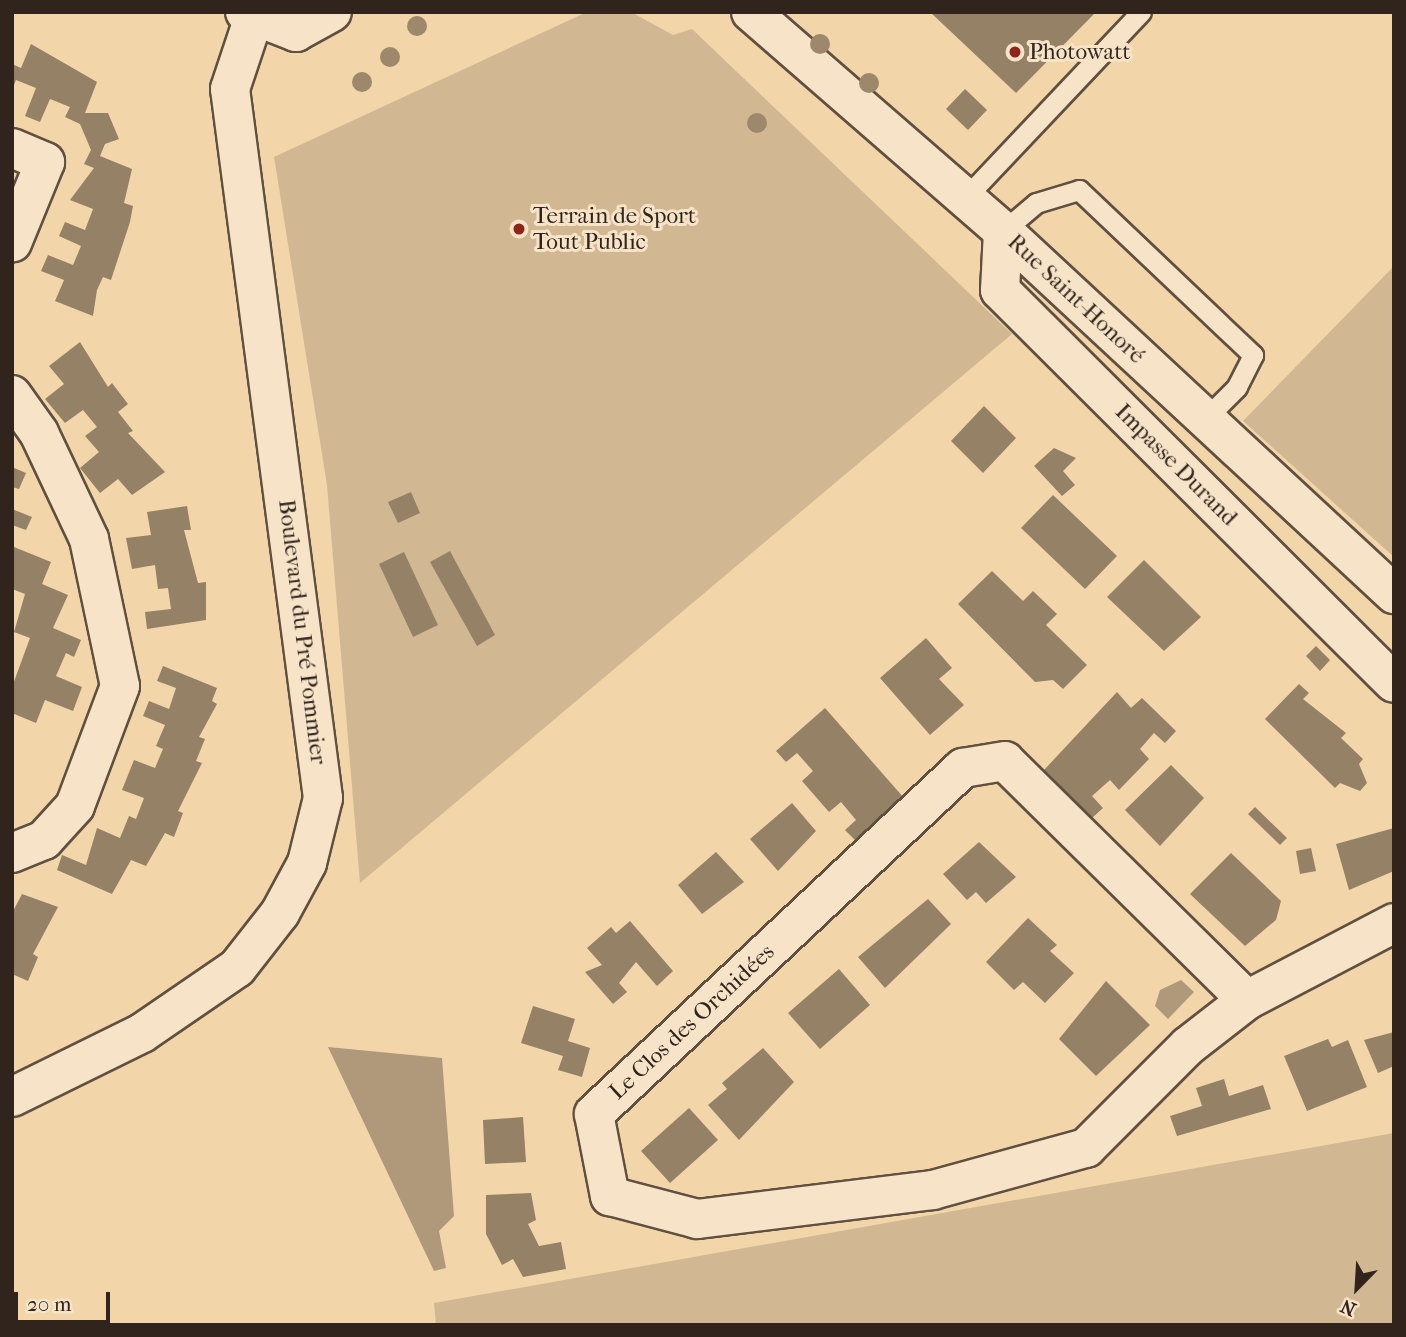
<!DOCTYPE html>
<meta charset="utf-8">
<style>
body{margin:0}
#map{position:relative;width:1406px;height:1337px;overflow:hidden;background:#f2d6aa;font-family:"IM FELL French Canon",serif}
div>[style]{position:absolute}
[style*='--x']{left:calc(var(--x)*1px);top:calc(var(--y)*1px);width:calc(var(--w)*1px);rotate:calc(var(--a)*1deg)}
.green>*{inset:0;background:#d1b892}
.water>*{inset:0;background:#b0997a}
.building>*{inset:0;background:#958166}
.roads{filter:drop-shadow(2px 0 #605040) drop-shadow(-2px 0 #605040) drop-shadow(0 2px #605040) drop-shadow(0 -2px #605040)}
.service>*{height:19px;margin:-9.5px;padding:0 9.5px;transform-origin:9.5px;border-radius:9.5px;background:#f7e4c8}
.minor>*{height:38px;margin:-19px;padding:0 19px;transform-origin:19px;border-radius:19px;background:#f7e4c8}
.trees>*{width:20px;height:20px;margin:-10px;border-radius:50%;background:#9d886c}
.dots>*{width:19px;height:19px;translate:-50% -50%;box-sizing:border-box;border:4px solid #f7e4c8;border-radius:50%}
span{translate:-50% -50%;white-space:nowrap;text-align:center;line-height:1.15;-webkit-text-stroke:6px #f7e4c8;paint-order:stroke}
.poi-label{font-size:23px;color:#30241c}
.left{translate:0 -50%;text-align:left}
.street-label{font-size:23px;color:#30241c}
.frame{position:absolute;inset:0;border:14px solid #30241c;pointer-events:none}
.north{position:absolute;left:1322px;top:1253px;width:70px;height:70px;-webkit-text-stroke:5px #f7e4c8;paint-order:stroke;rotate:204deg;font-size:19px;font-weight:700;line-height:28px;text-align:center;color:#30241c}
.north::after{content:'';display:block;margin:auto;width:24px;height:32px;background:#30241c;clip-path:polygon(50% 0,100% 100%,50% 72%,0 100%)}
.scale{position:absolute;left:14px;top:1292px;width:96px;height:32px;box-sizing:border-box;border:4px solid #30241c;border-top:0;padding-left:9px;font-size:21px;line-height:24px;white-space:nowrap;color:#30241c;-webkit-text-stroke:5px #f7e4c8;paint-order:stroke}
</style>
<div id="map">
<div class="green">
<i style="clip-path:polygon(587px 12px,631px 12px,673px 35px,692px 29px,1012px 334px,360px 883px,327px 485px,274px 157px)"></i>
<i style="clip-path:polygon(1394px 266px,1394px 557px,1243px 421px)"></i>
<i style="clip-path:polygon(1394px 1133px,1394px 1325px,436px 1325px,434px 1303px)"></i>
</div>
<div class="water">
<i style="clip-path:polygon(1181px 980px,1194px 992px,1168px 1019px,1155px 1006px,1160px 990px)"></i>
<i style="clip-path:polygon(328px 1047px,442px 1058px,454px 1216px,439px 1231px,446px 1268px,434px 1271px)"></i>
</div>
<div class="building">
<i style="clip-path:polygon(930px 12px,1096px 12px,1016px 93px)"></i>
<i style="clip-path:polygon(31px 44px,97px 82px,85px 113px,108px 113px,119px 139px,105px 144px,100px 156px,132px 169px,124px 203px,133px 206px,130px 222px,111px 280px,103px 277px,97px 290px,93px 316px,55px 301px,64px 280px,41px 271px,48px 255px,73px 265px,81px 246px,59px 236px,65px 222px,85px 230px,93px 209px,70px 200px,94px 168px,84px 164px,91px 150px,80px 124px,65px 117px,70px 107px,50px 99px,40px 122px,25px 116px,36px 88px,16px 80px,12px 90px,12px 64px,21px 68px)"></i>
<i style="clip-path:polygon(965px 89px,987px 110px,968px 130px,946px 109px)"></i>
<i style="clip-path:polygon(80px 342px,108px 387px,112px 383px,128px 404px,118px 412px,133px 431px,128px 433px,165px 472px,132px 495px,118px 479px,100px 493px,80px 468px,99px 452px,85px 436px,97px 427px,83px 410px,65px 423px,45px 399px,64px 384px,49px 366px)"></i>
<i style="clip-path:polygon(984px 406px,1016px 438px,983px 473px,951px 441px)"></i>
<i style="clip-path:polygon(1054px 448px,1076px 458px,1063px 471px,1075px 485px,1062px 496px,1034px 466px)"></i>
<i style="clip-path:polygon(12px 467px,26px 473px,19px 489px,12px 487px)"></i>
<i style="clip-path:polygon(411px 492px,420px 513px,398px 523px,388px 502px)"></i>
<i style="clip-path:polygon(1053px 495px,1117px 556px,1085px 589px,1021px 528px)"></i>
<i style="clip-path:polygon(187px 506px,191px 530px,184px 530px,198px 583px,206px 582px,206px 620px,147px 629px,145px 612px,171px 609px,168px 588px,158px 589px,155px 565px,132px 569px,126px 538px,151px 535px,147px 512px)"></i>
<i style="clip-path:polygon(12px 509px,32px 517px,26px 530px,12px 525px)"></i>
<i style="clip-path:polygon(14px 547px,51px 562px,42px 584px,68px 595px,53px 628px,81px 640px,74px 657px,66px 653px,56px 676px,82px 687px,73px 711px,45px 700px,36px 723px,12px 713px,12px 687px,30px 638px,14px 632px,25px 594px,12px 589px)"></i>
<i style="clip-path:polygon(450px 551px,495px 635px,477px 646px,430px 562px)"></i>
<i style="clip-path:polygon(404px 552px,438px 625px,413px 637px,379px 564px)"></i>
<i style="clip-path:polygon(1144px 560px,1201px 617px,1164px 651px,1107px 597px)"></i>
<i style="clip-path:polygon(992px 571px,1023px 601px,1033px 591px,1057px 614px,1046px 625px,1087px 665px,1063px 689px,1053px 680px,1035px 682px,958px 604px)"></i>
<i style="clip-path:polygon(926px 638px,952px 668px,939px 679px,964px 705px,930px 735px,880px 678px)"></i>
<i style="clip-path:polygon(1316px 646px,1330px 660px,1320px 671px,1306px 656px)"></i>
<i style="clip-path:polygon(163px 666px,217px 688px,212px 701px,217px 704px,199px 737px,205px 739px,196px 761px,202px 763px,178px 811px,183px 813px,174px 837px,165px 833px,146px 866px,131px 860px,112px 894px,57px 870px,62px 855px,86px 865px,97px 828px,120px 838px,129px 816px,136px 819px,144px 798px,122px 790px,134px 760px,155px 768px,163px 749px,156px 746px,165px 725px,143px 716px,149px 701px,169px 709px,176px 688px,157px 681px)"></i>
<i style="clip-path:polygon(1299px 684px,1309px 693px,1303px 699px,1346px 733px,1341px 738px,1363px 759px,1359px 764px,1367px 783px,1360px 791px,1340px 783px,1335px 788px,1265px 719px)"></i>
<i style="clip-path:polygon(1117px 692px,1131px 708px,1142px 698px,1176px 731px,1165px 743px,1154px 733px,1140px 749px,1149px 759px,1119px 790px,1110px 780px,1092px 796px,1103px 808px,1092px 818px,1044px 770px)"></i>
<i style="clip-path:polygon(825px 708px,904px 798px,856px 841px,845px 830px,856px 820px,841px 802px,829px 812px,802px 781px,813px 771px,797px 753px,786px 762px,776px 751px)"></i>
<i style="clip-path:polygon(1171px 765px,1204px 798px,1160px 846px,1125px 810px)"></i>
<i style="clip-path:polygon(792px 803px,816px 831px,778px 871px,750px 839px)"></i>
<i style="clip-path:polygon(1255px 807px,1287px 838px,1280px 845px,1248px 814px)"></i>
<i style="clip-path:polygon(1394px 828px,1394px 871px,1349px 890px,1336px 844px)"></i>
<i style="clip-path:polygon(979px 842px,1016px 877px,986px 903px,976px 892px,967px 900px,943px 874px)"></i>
<i style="clip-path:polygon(1311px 848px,1316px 871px,1300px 874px,1296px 851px)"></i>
<i style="clip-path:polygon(716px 852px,744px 882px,702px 914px,678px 885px)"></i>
<i style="clip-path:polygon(1231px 853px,1281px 901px,1276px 920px,1245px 946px,1190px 894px)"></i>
<i style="clip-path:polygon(22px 894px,58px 907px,33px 954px,38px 957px,28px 981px,12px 974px,12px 913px)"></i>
<i style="clip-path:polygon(928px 899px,951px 924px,885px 988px,858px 957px)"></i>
<i style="clip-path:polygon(1028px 918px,1057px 945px,1050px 951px,1074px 973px,1045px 1003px,1023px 982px,1014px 990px,986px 962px)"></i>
<i style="clip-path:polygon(630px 921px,673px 971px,657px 986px,636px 962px,619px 983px,627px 992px,613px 1004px,585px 972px,602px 965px,587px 948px,611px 927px,616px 933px)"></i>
<i style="clip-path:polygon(839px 969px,870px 1005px,820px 1049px,788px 1013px)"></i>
<i style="clip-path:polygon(1106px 981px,1150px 1025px,1096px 1076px,1059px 1039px)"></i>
<i style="clip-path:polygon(533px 1006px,575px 1019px,568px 1041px,590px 1048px,582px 1077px,558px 1070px,563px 1056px,521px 1043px)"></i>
<i style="clip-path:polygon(1394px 1032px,1394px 1066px,1378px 1073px,1364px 1040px)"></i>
<i style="clip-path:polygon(1328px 1039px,1332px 1047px,1348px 1040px,1367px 1087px,1307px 1111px,1284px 1056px)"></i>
<i style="clip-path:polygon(763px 1048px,794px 1082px,739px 1140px,708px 1105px,727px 1089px,722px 1083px)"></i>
<i style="clip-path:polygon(1224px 1079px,1229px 1096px,1263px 1085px,1271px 1109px,1177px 1136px,1170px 1116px,1202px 1106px,1196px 1088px)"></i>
<i style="clip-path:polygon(689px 1108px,718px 1140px,670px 1183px,641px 1151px)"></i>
<i style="clip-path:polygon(523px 1117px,526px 1162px,485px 1164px,483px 1120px)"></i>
<i style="clip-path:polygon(531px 1193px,536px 1220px,528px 1224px,539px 1246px,561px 1242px,566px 1269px,523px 1277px,513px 1259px,502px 1265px,486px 1234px,486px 1195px)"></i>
</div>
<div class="roads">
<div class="service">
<i style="--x:965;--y:198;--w:256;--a:-46.6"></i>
<i style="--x:1003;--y:231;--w:43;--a:-40.3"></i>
<i style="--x:1036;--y:203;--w:45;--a:-16.8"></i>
<i style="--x:1079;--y:190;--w:240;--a:43.5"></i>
<i style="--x:1253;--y:355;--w:36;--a:117"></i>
<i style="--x:1237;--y:387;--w:45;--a:135"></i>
</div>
<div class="minor">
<i style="--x:245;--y:12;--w:55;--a:21.4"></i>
<i style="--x:296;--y:32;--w:41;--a:-29.1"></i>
<i style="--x:751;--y:12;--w:334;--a:41"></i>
<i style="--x:1003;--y:231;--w:534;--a:42.87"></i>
<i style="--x:12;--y:148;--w:36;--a:23"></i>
<i style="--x:45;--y:162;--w:87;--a:112.2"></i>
<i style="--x:1003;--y:231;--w:59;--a:92.9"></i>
<i style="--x:1000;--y:290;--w:556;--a:44.93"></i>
<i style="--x:12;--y:395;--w:47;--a:54.6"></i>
<i style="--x:39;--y:433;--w:117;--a:64.7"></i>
<i style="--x:89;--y:539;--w:150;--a:78.1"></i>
<i style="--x:120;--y:686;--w:128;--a:110.6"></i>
<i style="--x:75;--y:806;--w:46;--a:132.4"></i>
<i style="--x:44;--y:840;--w:35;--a:158"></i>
<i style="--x:1247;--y:1000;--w:340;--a:-135.4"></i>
<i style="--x:1005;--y:761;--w:43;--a:170.5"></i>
<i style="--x:963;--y:768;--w:506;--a:136.84"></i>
<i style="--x:594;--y:1114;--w:84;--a:79"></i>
<i style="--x:610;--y:1196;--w:90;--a:14.8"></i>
<i style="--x:697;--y:1219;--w:238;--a:-7"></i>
<i style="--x:933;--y:1190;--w:159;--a:-15.4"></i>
<i style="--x:1086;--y:1148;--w:144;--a:-45"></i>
<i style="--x:1188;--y:1046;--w:75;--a:-37.9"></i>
<i style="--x:1247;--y:1000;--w:166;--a:-27.6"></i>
<i style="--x:12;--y:1097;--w:145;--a:-26.2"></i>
<i style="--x:142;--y:1033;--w:115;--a:-34.4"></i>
<i style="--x:237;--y:968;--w:70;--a:-52"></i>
<i style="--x:280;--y:913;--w:57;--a:-61.6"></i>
<i style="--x:307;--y:863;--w:67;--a:-76.2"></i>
<i style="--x:323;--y:798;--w:715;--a:-97.47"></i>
<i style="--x:230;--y:89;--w:73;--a:-71.6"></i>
</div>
</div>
<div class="trees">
<i style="left:417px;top:26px"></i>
<i style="left:820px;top:44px"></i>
<i style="left:390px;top:57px"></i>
<i style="left:362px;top:82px"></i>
<i style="left:869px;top:83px"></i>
<i style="left:757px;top:123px"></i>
</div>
<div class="dots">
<i style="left:1015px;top:52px;background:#8f2418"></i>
<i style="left:519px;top:229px;background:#8f2418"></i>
</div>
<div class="poi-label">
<span class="left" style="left:1029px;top:52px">Photowatt</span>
<span class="left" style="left:533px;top:229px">Terrain de Sport<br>Tout Public</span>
</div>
<div class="street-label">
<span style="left:1076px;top:299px;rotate:43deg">Rue Saint-Honoré</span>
<span style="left:1176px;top:465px;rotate:45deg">Impasse Durand</span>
<span style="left:302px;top:632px;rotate:83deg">Boulevard du Pré Pommier</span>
<span style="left:692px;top:1022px;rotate:-43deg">Le Clos des Orchidées</span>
</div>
<div class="frame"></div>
<div class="north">N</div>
<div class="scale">20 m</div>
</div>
